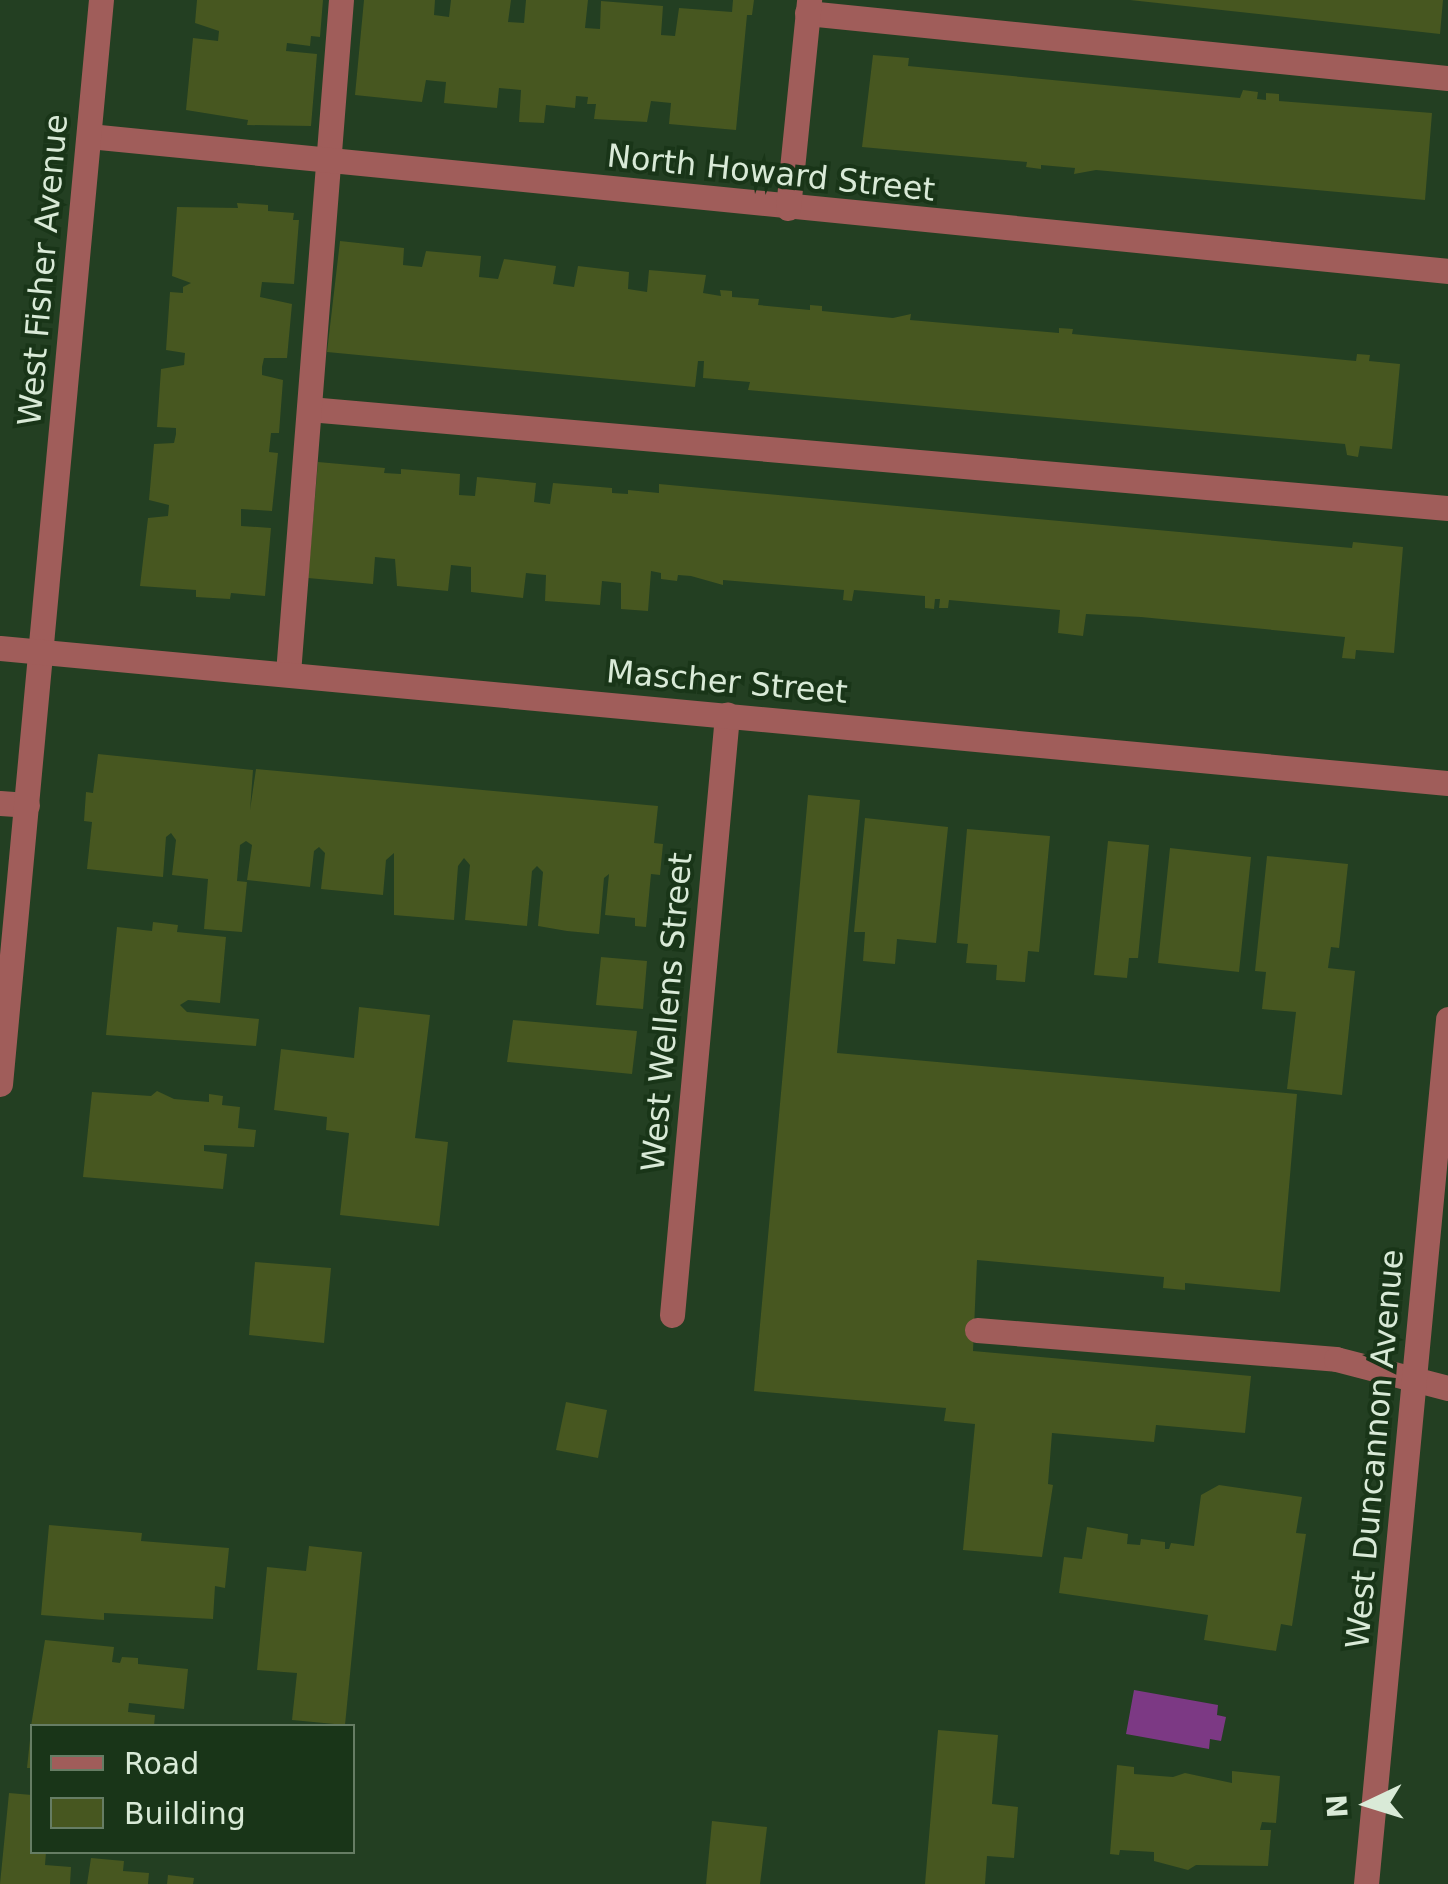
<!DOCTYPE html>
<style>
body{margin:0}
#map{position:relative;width:1448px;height:1884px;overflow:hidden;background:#233f22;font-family:"DejaVu Sans",sans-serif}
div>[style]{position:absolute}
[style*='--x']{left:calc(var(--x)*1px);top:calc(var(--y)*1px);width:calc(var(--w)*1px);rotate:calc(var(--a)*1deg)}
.water>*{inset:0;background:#7c3984}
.building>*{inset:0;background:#475720}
.service>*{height:25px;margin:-12.5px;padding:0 12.5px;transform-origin:12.5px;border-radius:12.5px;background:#a05d5a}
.minor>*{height:25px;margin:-12.5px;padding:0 12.5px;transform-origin:12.5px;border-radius:12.5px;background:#a05d5a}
.tertiary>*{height:25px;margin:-12.5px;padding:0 12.5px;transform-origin:12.5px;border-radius:12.5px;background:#a05d5a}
span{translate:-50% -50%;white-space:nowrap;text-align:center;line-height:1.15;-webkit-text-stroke:8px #193518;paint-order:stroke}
.street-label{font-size:32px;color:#d9ead7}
.legend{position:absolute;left:30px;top:1724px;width:325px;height:130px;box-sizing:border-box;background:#193518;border:2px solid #667d64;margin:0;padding:12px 18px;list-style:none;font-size:30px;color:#d9ead7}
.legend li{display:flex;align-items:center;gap:20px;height:50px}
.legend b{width:50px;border:2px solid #667d64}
.north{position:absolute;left:1318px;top:1754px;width:100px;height:100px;-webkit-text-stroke:8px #193518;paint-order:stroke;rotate:266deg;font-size:28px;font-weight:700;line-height:40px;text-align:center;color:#d9ead7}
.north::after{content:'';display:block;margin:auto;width:35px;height:45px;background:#d9ead7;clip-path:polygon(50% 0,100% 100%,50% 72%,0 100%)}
</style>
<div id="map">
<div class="water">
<i style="clip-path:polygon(1134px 1690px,1218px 1705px,1217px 1715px,1226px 1717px,1221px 1741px,1210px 1739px,1209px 1749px,1126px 1734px)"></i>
</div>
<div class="building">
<i style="clip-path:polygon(197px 0,323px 0,320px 37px,311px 36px,310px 46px,287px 43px,286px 51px,317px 54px,311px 126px,247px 125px,248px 120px,186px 110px,193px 38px,218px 41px,219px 31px,195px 23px)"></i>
<i style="clip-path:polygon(364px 0,435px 0,434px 15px,449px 17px,451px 0,511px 0,508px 22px,524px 23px,526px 0,588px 0,585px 28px,600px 29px,601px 1px,663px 6px,661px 35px,675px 36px,679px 8px,732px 12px,733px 0,754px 0,752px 15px,747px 15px,736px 130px,669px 124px,671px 103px,651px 101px,647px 122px,594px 119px,596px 104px,587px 104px,588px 97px,576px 96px,575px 108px,546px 105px,544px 123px,519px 122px,521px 90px,499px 88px,497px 108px,444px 103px,446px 82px,435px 81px,426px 80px,422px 102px,355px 95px)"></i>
<i style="clip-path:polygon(1130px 0,1443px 0,1440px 34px)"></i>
<i style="clip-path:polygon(873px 55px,909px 58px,908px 66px,1240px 98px,1243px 90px,1258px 92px,1257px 99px,1266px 100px,1266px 93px,1279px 94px,1279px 101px,1432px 113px,1425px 200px,1096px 170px,1074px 174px,1075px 168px,1041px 165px,1041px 169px,1026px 167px,1027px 162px,862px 147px)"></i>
<i style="clip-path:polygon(237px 203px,268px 205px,268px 211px,294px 213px,293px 220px,299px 220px,294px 284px,262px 282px,260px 297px,292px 304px,287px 358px,264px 358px,262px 367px,262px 375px,283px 380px,279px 433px,271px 433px,269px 452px,278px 453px,272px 511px,241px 509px,241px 526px,271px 528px,265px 596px,231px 593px,230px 599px,196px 597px,196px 590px,140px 586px,148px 518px,168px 516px,169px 505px,149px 500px,154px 444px,174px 443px,176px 434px,176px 428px,157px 427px,161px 369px,184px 365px,185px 353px,166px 350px,170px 292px,183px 293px,183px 287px,191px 283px,172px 276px,177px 207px,238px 208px)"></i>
<i style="clip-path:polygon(340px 241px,404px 248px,403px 265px,412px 266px,422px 267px,426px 251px,481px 256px,479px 277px,498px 279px,504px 259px,556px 266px,553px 284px,574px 287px,578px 266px,629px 272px,628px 289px,647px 292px,649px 270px,706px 275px,703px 293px,721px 296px,720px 290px,732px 291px,732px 297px,759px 299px,758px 305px,810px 310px,810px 305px,822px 306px,822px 311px,893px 318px,911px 314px,910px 320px,1059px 333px,1059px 328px,1073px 329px,1072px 334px,1356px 361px,1357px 354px,1370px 355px,1369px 361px,1400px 364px,1392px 449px,1360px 446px,1358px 457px,1347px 455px,1345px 444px,748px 390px,750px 382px,703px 378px,704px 361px,698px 361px,695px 387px,327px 352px)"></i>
<i style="clip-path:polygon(318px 462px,385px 468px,384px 473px,401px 474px,401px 469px,460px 474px,459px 495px,475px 496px,477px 477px,536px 483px,534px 502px,550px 504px,553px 483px,612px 488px,612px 493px,628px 494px,628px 490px,659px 493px,659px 484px,1352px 548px,1353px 542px,1403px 547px,1394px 653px,1356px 650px,1355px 659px,1342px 658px,1345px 637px,1141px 617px,1086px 614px,1083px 636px,1058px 633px,1060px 610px,949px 600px,948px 608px,939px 608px,940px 599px,935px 599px,934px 609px,925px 608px,925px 596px,854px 590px,852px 601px,843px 600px,844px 590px,723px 580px,723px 585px,691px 576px,678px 575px,677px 581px,661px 579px,661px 573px,651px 571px,648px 611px,621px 609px,621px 583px,612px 582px,602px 581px,600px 605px,545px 601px,546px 575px,535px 574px,526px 573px,523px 598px,471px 592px,471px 567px,451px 565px,448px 591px,397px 586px,395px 559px,384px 558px,375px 557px,373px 584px,308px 578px)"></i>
<i style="clip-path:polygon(98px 754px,253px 770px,250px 810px,256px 769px,658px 806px,654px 843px,663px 844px,660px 875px,651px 874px,646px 927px,635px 926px,635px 918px,605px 915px,609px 874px,604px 878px,599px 934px,567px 931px,538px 926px,543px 872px,537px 866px,532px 871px,527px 926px,465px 920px,470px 865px,464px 858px,458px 866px,454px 920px,394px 915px,394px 853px,386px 860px,383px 895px,321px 889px,325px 853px,319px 847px,314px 851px,310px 887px,247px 880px,252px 845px,246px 841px,240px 845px,237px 881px,247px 882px,242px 932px,204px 929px,208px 879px,172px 875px,176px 840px,171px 833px,166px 837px,163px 877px,87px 869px,92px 822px,84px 821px,86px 792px,93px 793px)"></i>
<i style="clip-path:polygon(808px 795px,860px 800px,837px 1053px,1297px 1094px,1280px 1292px,1185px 1283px,1185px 1290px,1163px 1288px,1164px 1277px,977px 1260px,973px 1351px,1251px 1376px,1245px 1433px,1156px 1425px,1154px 1442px,1052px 1433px,1048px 1484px,1053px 1485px,1042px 1557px,963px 1550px,975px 1424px,944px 1421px,946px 1408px,754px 1391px)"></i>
<i style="clip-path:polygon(865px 818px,948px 827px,936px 943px,897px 939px,895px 964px,863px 961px,865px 932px,854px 932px)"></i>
<i style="clip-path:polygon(967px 829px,1050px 836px,1039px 952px,1028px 951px,1025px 982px,996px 980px,997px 965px,966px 963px,968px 944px,957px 943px)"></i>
<i style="clip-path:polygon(1108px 841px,1149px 845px,1138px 958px,1129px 958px,1127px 978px,1094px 975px)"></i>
<i style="clip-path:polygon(1170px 848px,1251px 857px,1239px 972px,1158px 963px)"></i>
<i style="clip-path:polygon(1267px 856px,1348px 864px,1339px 948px,1331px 947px,1328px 968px,1355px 971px,1342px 1095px,1287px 1089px,1296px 1012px,1262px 1009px,1266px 972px,1255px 971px)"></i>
<i style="clip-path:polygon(153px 922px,178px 925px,177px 932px,226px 937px,220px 1003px,188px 1000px,180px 1005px,187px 1012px,259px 1019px,256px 1046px,106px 1035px,117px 927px,152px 931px)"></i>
<i style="clip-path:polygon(601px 957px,647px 961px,643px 1009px,596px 1005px)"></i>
<i style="clip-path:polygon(359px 1007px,430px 1015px,415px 1138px,448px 1142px,439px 1226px,340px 1215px,349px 1133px,326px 1130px,327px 1117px,274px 1110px,281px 1049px,354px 1058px)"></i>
<i style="clip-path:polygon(513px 1020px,637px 1031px,632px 1074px,507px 1062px)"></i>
<i style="clip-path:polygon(157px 1091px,174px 1099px,209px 1102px,209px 1094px,223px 1096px,222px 1105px,240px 1107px,238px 1128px,256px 1130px,254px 1147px,204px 1145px,204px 1151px,227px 1154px,223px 1189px,83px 1177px,92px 1092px,151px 1096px)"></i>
<i style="clip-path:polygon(255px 1262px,331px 1268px,324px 1343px,249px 1335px)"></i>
<i style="clip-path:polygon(566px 1402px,607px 1410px,598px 1458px,556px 1450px)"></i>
<i style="clip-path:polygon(1219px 1485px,1302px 1497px,1296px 1533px,1306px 1534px,1292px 1626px,1281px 1624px,1276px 1651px,1204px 1640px,1208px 1615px,1059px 1593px,1064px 1557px,1082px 1559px,1087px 1527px,1128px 1534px,1127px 1544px,1140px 1545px,1141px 1539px,1165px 1542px,1165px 1549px,1169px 1549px,1171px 1543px,1194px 1546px,1201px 1495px)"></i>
<i style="clip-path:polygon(49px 1525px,142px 1533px,141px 1541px,229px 1548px,225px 1588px,215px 1586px,213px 1619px,104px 1613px,104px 1620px,41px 1615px)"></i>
<i style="clip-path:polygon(309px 1546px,362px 1552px,345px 1725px,292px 1720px,297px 1673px,257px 1670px,267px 1567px,306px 1571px)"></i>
<i style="clip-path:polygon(45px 1640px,114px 1647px,112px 1662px,120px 1663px,122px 1657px,138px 1658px,138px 1664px,188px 1669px,184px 1709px,129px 1703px,128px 1712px,155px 1715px,154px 1726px,31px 1726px)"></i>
<i style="clip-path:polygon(938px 1730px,998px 1735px,992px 1804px,1018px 1807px,1014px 1858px,987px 1856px,985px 1884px,925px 1884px)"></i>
<i style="clip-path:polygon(30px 1740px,32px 1740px,32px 1768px,27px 1768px)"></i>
<i style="clip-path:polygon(1117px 1765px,1134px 1767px,1134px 1774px,1173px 1777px,1185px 1773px,1232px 1783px,1232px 1771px,1280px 1776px,1276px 1823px,1262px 1822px,1260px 1830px,1271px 1830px,1268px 1866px,1196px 1865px,1188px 1870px,1154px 1861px,1154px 1852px,1120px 1850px,1119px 1855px,1110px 1854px)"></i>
<i style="clip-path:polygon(9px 1793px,32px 1795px,32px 1852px,46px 1852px,45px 1865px,71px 1867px,70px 1884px,0 1884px)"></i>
<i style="clip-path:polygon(712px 1821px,767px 1827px,760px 1884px,706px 1884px)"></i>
<i style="clip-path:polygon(91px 1858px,124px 1861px,123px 1871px,149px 1873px,148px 1884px,87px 1884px)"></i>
<i style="clip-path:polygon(168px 1875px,194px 1878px,193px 1884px,167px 1884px)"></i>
</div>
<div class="service">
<i style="--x:807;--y:13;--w:644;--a:5.79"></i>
<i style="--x:309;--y:409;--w:1143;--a:4.97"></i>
<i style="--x:288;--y:673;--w:675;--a:-85.5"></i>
<i style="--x:0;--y:803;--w:27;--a:4"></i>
<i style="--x:977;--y:1330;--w:360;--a:4.6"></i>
<i style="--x:1336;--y:1359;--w:116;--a:14.5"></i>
</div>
<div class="minor">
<i style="--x:89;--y:136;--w:1366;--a:5.67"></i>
<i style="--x:788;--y:208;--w:209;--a:-84.2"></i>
<i style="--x:0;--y:1084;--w:1089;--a:-84.68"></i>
<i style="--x:672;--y:1315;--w:603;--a:-84.76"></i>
</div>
<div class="tertiary">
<i style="--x:0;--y:648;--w:1454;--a:5.33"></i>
<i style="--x:1366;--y:1884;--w:869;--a:-84.58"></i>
</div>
<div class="street-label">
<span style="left:771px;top:173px;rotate:6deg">North Howard Street</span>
<span style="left:43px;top:270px;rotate:-85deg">West Fisher Avenue</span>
<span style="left:727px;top:682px;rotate:5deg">Mascher Street</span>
<span style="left:667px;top:1012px;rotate:-85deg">West Wellens Street</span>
<span style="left:1375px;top:1449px;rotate:-85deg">West Duncannon Avenue</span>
</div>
<ul class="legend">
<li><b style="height:12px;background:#a05d5a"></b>Road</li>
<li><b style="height:28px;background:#475720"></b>Building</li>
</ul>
<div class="north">N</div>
</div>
